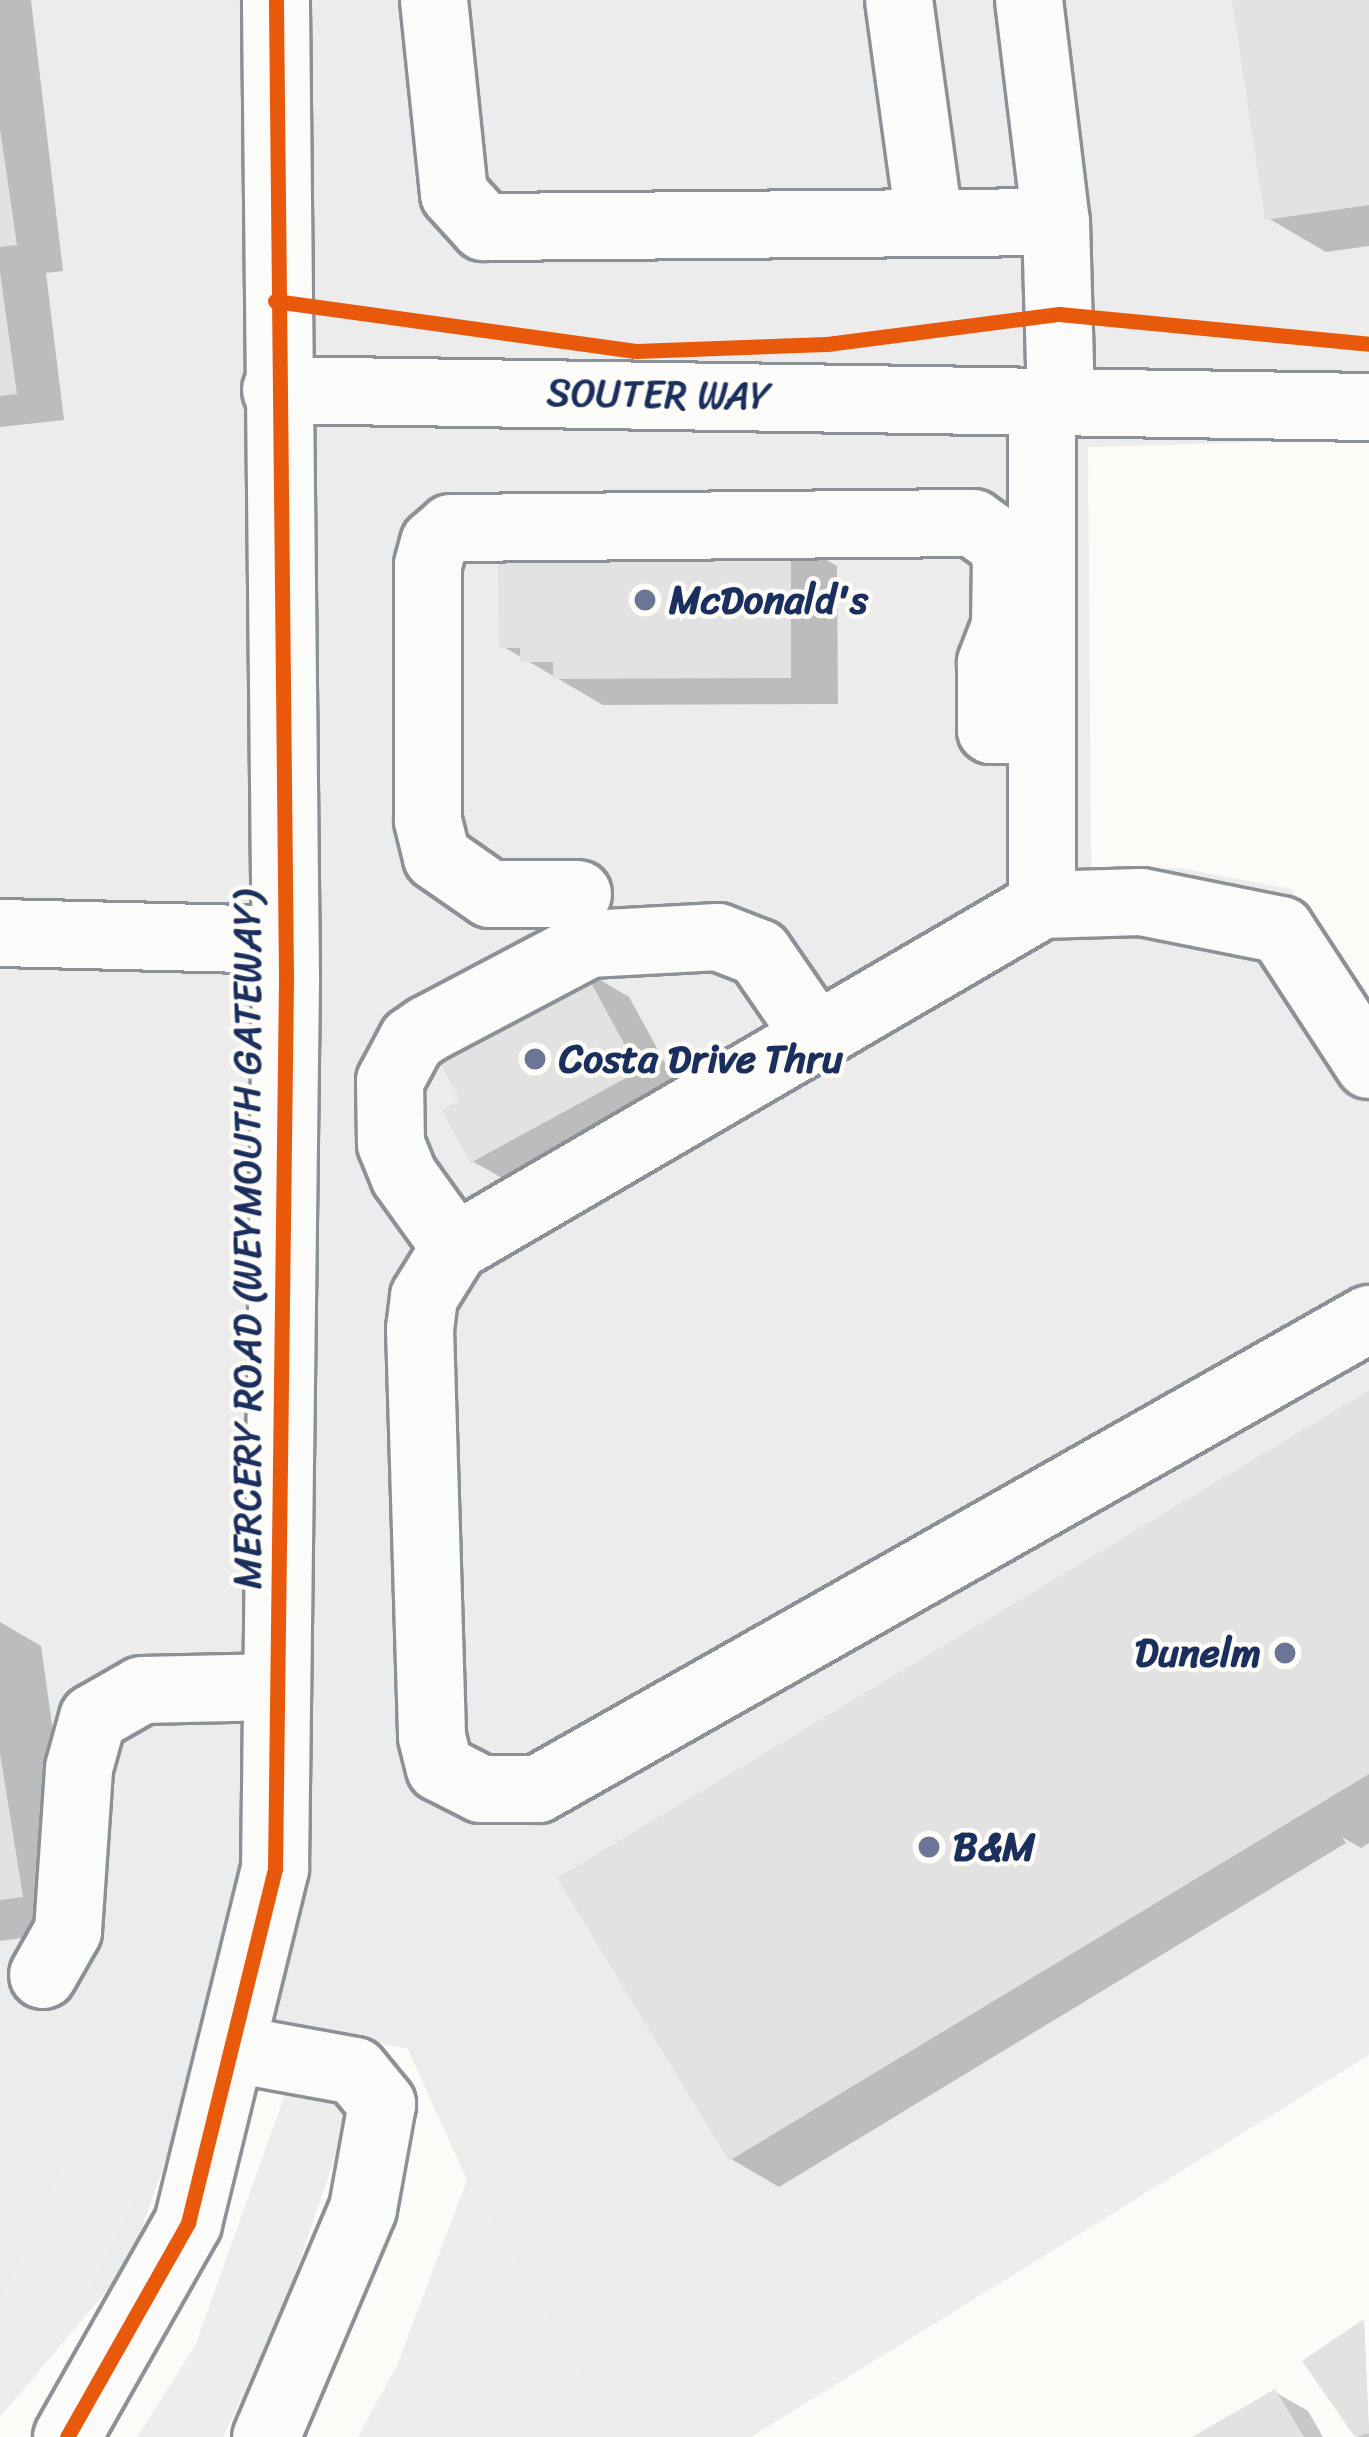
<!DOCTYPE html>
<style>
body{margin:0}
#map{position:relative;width:1369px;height:2437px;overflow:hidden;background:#fcfbf8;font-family:Sriracha,sans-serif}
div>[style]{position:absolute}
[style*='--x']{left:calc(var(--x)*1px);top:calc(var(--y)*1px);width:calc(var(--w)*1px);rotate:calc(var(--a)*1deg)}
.built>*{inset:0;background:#ebeceb}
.green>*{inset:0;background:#ededec}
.shadow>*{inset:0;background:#0003}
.building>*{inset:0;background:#e2e2e2}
.roads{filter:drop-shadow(3px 0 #8c9097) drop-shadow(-3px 0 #8c9097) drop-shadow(0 3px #8c9097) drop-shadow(0 -3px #8c9097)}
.minor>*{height:66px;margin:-33px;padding:0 33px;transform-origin:33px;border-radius:33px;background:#fbfbf9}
.cycleway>*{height:15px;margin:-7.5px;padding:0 7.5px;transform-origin:7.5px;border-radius:7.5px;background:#e8590c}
.dots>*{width:33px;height:33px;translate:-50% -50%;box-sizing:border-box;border:6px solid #fdfcf7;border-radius:50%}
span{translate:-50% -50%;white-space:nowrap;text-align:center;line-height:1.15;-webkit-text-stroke:9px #fdfcf7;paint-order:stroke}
.street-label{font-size:39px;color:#1b2f5e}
.poi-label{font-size:39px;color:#1b2f5e;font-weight:700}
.left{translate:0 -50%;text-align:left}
.right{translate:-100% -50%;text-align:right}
</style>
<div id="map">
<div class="built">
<i style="clip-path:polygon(0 0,1369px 0,1369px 439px,1088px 447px,1091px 870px,1180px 868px,1291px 889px,1369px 1008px,1369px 1894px,584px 2379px,467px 2180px,408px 2049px,311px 2029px,209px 2033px,130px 2263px,0 2417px)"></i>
</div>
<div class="green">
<i style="clip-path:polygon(1369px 1894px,1369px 2055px,751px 2437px,358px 2437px,397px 2365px,467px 2180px,584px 2378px)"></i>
<i style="clip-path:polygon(288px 2086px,339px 2099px,346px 2125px,279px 2321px,223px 2437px,137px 2437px,195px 2346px)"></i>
<i style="clip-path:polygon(85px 2117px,159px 2153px,89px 2290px,0 2417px,0 2301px)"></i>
</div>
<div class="shadow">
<i style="clip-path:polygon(0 0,31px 0,63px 271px,46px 273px,64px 420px,0 427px)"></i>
<i style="clip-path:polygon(1235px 0,1369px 0,1369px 246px,1326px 252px,1268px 218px)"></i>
<i style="clip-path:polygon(790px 539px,837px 566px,838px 704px,603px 705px,502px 646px)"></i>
<i style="clip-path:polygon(582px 969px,629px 997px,685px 1099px,520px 1188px,472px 1161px,464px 1102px)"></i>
<i style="clip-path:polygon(1369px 1393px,1369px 1843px,1361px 1848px,1342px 1837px,1346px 1843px,779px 2187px,731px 2159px)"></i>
<i style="clip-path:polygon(0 1622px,41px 1646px,81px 1930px,0 1941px)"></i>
<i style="clip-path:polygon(1364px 2323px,1369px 2437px,1358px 2437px,1307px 2362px)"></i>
<i style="clip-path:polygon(1275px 2392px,1308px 2411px,1323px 2437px,1198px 2437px)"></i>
</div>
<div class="building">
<i style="clip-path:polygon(1232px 0,1369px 0,1369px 205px,1265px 220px)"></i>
<i style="clip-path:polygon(0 129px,17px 245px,0 247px)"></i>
<i style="clip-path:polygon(0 272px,17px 394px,0 396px)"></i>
<i style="clip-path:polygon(791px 536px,791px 678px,553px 679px,553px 662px,520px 662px,520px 648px,499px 648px,498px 552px)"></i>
<i style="clip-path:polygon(582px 966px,639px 1071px,470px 1163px,442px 1110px,460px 1100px,431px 1047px)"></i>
<i style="clip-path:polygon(1369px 1390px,1369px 1774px,729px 2161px,557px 1878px)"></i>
<i style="clip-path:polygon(0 1753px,23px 1897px,0 1900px)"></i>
<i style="clip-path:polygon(1364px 2319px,1369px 2433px,1355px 2437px,1302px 2361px)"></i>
<i style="clip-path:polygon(1275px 2389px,1304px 2437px,1192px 2437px)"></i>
</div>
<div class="roads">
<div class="minor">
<i style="--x:434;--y:0;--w:195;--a:84.1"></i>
<i style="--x:454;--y:194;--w:45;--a:47.7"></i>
<i style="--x:484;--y:227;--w:572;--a:-0.5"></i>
<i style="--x:899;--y:0;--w:222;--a:82.2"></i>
<i style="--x:1029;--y:0;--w:224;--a:83.1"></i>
<i style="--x:1056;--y:222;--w:177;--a:88.4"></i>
<i style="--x:276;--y:390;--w:1093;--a:0.89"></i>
<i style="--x:1042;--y:400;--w:505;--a:90"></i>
<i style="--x:578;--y:894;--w:88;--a:180"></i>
<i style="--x:490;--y:894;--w:65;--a:-145.1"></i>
<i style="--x:437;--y:857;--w:38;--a:-104"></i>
<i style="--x:428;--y:820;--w:255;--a:-90"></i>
<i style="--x:428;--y:565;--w:23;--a:-75"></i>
<i style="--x:434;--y:543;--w:23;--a:-41"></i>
<i style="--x:451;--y:528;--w:522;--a:-0.55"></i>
<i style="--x:973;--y:523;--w:33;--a:35"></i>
<i style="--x:1000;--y:542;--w:19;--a:72"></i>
<i style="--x:1006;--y:560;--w:66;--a:90.9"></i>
<i style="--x:1005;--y:626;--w:40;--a:111"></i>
<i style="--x:991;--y:663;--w:67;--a:90"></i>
<i style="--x:991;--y:730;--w:51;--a:0"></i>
<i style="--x:0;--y:933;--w:285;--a:1.4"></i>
<i style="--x:1369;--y:1065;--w:161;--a:-123.1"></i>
<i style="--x:1281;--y:930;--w:143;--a:-168.7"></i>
<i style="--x:1141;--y:902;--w:99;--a:178.3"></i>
<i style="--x:1042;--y:905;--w:679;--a:149.77"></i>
<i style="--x:455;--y:1247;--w:59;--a:121.8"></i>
<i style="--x:424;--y:1297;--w:32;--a:97"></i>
<i style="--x:420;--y:1329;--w:408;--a:88.3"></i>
<i style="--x:432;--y:1737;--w:32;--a:76"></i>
<i style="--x:440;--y:1768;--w:46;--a:27.1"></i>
<i style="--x:481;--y:1789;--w:57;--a:0"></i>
<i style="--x:538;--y:1789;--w:955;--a:-29.49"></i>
<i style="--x:455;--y:1247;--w:87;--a:-125.7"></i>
<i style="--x:404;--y:1176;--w:35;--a:-112"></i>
<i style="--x:391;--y:1144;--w:63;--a:-90.9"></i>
<i style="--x:390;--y:1081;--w:47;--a:-61.8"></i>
<i style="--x:412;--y:1040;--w:19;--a:-35"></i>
<i style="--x:428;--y:1029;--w:182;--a:-27.8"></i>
<i style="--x:589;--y:944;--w:129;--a:-3.1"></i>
<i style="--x:718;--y:937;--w:44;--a:21.3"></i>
<i style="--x:759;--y:953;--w:101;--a:55.5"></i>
<i style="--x:43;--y:1975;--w:51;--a:-60.4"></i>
<i style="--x:68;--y:1931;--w:163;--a:-86.1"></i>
<i style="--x:79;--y:1768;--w:52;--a:-74.4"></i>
<i style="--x:93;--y:1718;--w:56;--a:-29.7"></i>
<i style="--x:142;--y:1690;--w:134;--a:-1.3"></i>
<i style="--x:234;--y:2049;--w:123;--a:10.3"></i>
<i style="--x:355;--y:2071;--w:43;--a:50.7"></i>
<i style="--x:382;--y:2104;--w:107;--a:100.3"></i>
<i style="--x:363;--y:2209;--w:248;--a:113"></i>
<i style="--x:67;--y:2437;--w:246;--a:-60.5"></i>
<i style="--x:188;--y:2223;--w:365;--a:-76.2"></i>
<i style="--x:275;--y:1869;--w:893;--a:-89.29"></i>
<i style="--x:286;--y:976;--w:976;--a:-90.59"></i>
</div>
</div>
<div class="cycleway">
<i style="--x:275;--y:301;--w:364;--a:7.9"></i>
<i style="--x:636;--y:351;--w:191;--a:-2.1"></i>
<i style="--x:827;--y:344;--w:234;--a:-7.4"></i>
<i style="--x:1059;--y:314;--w:311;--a:5.5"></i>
<i style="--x:67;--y:2437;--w:246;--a:-60.5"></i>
<i style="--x:188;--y:2223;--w:365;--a:-76.2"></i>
<i style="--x:275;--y:1869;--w:893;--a:-89.29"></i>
<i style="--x:286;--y:976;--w:976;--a:-90.59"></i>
</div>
<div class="dots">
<i style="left:645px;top:600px;background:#6a7694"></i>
<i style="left:535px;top:1059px;background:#6a7694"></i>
<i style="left:1285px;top:1653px;background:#6a7694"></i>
<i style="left:929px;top:1847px;background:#6a7694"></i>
</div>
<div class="street-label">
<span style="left:659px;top:395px;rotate:1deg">SOUTER WAY</span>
<span style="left:248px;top:1240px;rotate:-90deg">MERCERY ROAD (WEYMOUTH GATEWAY)</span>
</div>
<div class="poi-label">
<span class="left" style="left:669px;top:600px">McDonald's</span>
<span class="left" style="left:559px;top:1059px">Costa Drive Thru</span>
<span class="right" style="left:1261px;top:1653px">Dunelm</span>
<span class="left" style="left:953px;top:1847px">B&amp;M</span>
</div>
</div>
